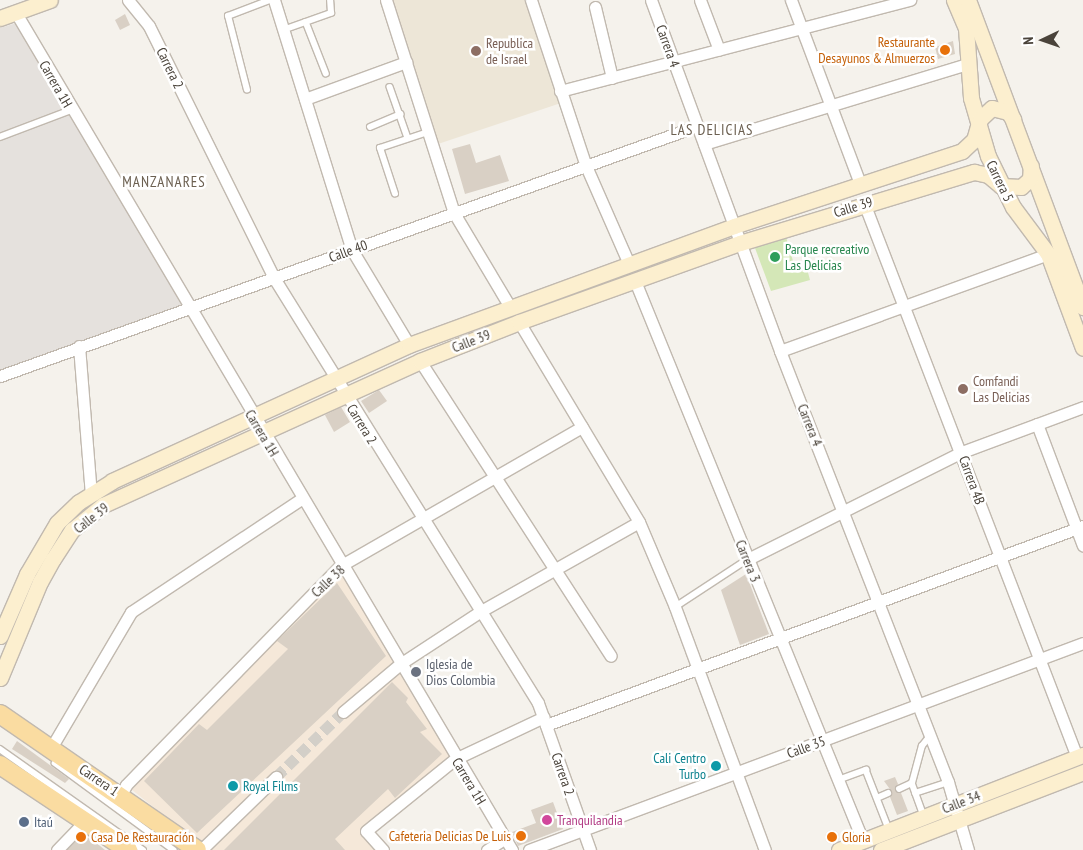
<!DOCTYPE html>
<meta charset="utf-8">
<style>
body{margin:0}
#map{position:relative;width:1083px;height:850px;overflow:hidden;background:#f5f2ec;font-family:"PT Sans Narrow",sans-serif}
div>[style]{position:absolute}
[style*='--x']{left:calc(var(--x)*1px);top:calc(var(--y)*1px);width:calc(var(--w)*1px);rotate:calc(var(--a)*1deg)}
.commercial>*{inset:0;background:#f5e8d9}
.industrial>*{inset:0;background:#e5e1dd}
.education>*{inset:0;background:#ede6d7}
.green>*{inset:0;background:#d4e7b7}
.building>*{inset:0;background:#d9d0c5}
.round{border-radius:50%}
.street-tunnel>*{height:11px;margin-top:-5.5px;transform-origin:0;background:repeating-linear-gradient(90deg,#d3cfc8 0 11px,transparent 0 16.5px)}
.roads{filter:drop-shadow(1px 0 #c1b9af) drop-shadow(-1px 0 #c1b9af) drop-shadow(0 1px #c1b9af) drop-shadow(0 -1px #c1b9af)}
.lane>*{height:5.5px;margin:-2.75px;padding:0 2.75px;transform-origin:2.75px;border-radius:2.75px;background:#fff}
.street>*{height:11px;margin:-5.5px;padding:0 5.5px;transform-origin:5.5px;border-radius:5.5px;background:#fff}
.secondary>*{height:15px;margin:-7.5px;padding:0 7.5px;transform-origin:7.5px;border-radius:7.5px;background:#fcefcf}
.primary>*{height:18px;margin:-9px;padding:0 9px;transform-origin:9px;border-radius:9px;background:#fadca1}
.dots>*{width:14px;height:14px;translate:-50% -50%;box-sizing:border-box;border:2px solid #fff;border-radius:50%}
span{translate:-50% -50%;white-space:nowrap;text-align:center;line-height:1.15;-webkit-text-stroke:5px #fff;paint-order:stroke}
.food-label{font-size:14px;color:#c56008}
.right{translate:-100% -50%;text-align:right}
.left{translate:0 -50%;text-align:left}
.education-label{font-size:14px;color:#785e54}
.street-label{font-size:14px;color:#4a433a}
.leisure-label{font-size:14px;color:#27864d}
.worship-label{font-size:14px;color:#5b616d}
.culture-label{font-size:14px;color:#0d838f}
.hotel-label{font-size:14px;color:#b23c85}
.service-label{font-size:14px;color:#4e5e75}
.neighbourhood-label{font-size:15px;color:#6c6051;letter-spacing:1px}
.north{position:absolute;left:1018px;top:15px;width:50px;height:50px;-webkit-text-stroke:4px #fff;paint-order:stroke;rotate:267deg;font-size:14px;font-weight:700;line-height:20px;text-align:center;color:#4a433a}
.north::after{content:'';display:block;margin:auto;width:18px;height:22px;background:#4a433a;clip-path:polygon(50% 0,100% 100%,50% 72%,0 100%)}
</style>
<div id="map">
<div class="commercial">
<i style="clip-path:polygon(340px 566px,455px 759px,366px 831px,383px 850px,207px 850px,126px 785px)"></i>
</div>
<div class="industrial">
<i style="clip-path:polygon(20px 22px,188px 308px,0 376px,0 28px)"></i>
</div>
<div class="education">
<i style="clip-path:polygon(390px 0,527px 0,561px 103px,438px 144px)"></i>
</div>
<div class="green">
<i style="clip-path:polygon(786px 237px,795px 268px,806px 265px,810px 280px,771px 291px,755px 248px)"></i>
</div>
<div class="building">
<i style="clip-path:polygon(125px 14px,130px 25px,120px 30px,115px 20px)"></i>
<i style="clip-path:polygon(953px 41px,955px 54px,938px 59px,935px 47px)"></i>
<i style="clip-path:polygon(470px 144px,476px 163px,500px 155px,509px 181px,465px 194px,452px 149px)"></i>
<i style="clip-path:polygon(379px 390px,387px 401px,369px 413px,361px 401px)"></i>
<i style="clip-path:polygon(341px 407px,350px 422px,334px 432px,325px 415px)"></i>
<i style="clip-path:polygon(746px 574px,769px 634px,740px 645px,721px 590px)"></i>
<i style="clip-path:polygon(337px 583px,386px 656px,197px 833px,144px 781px,199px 724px,207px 730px,288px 649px,277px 641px)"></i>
<i style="clip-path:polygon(392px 682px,408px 698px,406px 702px,427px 729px,420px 732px,442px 754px,395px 798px,388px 789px,335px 839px,345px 850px,224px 850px)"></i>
<i style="clip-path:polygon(17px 741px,69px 779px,65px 783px,12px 749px)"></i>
<i style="clip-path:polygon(895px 777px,898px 784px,895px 790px,901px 793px,908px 811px,897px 815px,890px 797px,892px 792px,884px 781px)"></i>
<i style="clip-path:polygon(553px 802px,563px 829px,518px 846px,512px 832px,536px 823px,531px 810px)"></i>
<i class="round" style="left:825px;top:830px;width:14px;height:14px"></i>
<i style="clip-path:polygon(82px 835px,94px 841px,105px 850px,67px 850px)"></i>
</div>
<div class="street-tunnel">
<i style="--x:276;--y:777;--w:93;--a:-44.1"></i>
</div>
<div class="roads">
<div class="lane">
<i style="--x:306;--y:22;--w:55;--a:68.6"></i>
<i style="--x:283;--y:30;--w:51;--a:-19.5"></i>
<i style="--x:331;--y:13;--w:13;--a:-94"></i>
<i style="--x:390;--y:87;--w:54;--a:70.6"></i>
<i style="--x:247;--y:90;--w:76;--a:-104.4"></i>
<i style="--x:228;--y:16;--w:45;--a:-20.9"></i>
<i style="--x:370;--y:127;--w:33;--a:-23"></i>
<i style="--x:0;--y:137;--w:76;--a:-20.8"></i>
<i style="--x:395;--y:194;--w:48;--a:-108.1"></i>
<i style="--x:380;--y:148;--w:51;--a:-18.4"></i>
<i style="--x:675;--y:607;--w:87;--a:-33.3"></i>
<i style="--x:0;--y:749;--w:175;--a:35.2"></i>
<i style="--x:55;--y:763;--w:147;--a:36.2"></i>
<i style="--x:838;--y:780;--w:30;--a:-20"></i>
<i style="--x:866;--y:770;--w:63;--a:68.7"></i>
<i style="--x:912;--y:783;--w:38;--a:-75"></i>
<i style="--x:922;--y:746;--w:13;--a:-51"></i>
<i style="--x:899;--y:789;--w:14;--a:-25"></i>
<i style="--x:912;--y:783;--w:35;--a:70"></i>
<i style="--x:915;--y:793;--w:35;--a:-18"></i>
<i style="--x:877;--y:798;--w:12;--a:-24"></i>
</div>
<div class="street">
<i style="--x:128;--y:0;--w:33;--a:51"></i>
<i style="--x:149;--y:26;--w:281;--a:63.6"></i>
<i style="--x:274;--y:278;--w:500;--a:58.15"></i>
<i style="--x:538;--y:703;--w:156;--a:70.5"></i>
<i style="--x:274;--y:0;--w:262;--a:72.7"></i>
<i style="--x:352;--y:250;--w:111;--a:59"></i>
<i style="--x:386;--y:0;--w:224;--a:72.3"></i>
<i style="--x:454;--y:213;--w:109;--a:59.2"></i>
<i style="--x:531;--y:0;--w:175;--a:71.7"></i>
<i style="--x:586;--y:166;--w:107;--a:66.3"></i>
<i style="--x:651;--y:0;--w:374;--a:69.8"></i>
<i style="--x:780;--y:351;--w:463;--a:68.7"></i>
<i style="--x:948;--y:782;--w:71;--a:73.6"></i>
<i style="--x:700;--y:0;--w:53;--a:69.2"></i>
<i style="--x:791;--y:0;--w:197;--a:69.4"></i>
<i style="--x:595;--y:7;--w:73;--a:76.5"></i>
<i style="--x:16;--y:13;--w:973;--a:59.35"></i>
<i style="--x:560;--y:91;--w:362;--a:-14.6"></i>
<i style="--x:305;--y:99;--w:108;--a:-20.1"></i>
<i style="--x:704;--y:144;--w:275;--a:-16.9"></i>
<i style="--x:864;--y:203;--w:594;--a:68.97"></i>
<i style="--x:635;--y:281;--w:605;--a:67.85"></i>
<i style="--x:519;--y:322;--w:233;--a:59"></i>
<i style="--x:639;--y:522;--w:92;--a:67"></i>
<i style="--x:675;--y:607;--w:259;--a:69.7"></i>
<i style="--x:79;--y:346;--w:149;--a:85.4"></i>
<i style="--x:780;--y:351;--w:285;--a:-19.9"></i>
<i style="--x:420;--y:361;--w:351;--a:57.1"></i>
<i style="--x:0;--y:376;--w:740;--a:-19.73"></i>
<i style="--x:1037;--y:424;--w:130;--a:69.3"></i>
<i style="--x:748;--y:559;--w:239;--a:-26.6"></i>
<i style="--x:962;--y:452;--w:129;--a:-20.4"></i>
<i style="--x:343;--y:712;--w:75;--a:-40.1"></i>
<i style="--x:400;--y:664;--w:97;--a:-33.2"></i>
<i style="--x:481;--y:611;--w:181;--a:-29.4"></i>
<i style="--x:546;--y:725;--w:573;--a:-20.33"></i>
<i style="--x:51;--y:748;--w:158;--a:-59.5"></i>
<i style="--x:131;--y:612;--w:204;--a:-33.6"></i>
<i style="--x:121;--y:795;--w:11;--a:-63"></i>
<i style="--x:126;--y:785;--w:306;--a:-45.7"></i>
<i style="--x:340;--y:566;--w:279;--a:-29.9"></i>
<i style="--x:57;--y:850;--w:42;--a:-46"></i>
<i style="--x:201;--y:850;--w:105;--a:-44.2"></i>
<i style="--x:383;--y:850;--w:25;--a:-132"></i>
<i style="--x:366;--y:831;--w:114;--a:-39"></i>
<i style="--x:455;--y:759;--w:98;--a:-25.3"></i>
<i style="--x:487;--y:850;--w:20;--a:-33"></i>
<i style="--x:529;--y:850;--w:591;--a:-20.49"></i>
</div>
<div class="secondary">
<i style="--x:954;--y:0;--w:30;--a:67"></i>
<i style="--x:966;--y:28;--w:70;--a:85.9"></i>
<i style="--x:971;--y:98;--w:60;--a:73.7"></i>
<i style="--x:988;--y:156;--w:57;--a:63.9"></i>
<i style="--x:1013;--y:207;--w:59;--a:53.3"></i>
<i style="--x:1048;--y:254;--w:100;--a:69.6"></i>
<i style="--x:968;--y:0;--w:328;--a:69.5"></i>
<i style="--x:0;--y:18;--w:53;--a:-19.8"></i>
<i style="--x:0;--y:636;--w:68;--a:-66.5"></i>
<i style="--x:27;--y:574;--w:59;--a:-59.5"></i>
<i style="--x:57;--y:523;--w:30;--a:-44"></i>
<i style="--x:79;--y:502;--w:39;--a:-32"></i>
<i style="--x:112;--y:481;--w:327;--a:-24.6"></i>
<i style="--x:409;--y:345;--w:346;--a:-20.1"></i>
<i style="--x:734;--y:226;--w:240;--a:-18.2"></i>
<i style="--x:962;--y:151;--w:16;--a:-43"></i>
<i style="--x:974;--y:140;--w:22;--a:-74"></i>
<i style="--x:980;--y:119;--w:16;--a:-43"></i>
<i style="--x:992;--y:108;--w:16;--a:14"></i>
<i style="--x:1008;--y:112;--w:9;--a:54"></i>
<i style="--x:0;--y:678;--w:104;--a:-67.4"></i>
<i style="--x:40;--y:582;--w:26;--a:-61"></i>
<i style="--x:53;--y:559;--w:35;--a:-57"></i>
<i style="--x:72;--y:530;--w:40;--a:-39"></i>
<i style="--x:103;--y:505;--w:348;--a:-24.4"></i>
<i style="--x:420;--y:361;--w:106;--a:-21.5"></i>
<i style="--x:519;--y:322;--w:235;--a:-19.7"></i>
<i style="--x:740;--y:243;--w:245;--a:-16.9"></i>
<i style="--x:974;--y:172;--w:14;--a:12"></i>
<i style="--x:988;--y:175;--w:17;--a:40"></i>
<i style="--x:1001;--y:186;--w:20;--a:3"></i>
<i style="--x:1021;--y:187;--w:12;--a:-42"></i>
<i style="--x:1030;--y:179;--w:13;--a:-86"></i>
<i style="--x:839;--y:850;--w:262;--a:-21.3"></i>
<i style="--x:881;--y:850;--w:217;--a:-21.1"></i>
</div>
<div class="primary">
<i style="--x:0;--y:714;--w:239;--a:34.6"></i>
<i style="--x:0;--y:765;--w:154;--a:33.6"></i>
</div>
</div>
<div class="dots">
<i style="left:945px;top:50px;background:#e8710a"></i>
<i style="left:476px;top:51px;background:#8d6e63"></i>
<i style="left:775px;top:257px;background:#2e9e5b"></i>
<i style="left:963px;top:389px;background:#8d6e63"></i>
<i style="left:416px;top:672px;background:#6b7280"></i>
<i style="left:716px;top:766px;background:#0f9aa8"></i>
<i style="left:233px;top:786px;background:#0f9aa8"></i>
<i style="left:547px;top:820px;background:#d1479c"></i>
<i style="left:24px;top:822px;background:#5c6f8a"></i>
<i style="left:521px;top:836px;background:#e8710a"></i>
<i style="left:81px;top:837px;background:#e8710a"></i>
<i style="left:832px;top:837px;background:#e8710a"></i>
</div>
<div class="food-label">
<span class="right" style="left:935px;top:50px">Restaurante<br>Desayunos &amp; Almuerzos</span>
<span class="right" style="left:511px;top:836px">Cafeteria Delicias De Luis</span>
<span class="left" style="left:91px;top:837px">Casa De Restauración</span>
<span class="left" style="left:842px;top:837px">Gloria</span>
</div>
<div class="education-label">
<span class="left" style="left:486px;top:51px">Republica<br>de Israel</span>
<span class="left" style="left:973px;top:389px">Comfandi<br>Las Delicias</span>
</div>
<div class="street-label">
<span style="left:668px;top:46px;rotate:70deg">Carrera 4</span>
<span style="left:170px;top:68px;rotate:64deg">Carrera 2</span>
<span style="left:56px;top:84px;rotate:60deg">Carrera 1H</span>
<span style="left:1000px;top:181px;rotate:64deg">Carrera 5</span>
<span style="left:853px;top:207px;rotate:-17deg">Calle 39</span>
<span style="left:348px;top:251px;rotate:-20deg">Calle 40</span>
<span style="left:471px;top:341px;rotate:-21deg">Calle 39</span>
<span style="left:362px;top:424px;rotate:58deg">Carrera 2</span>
<span style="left:810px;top:425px;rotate:68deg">Carrera 4</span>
<span style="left:262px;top:433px;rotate:59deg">Carrera 1H</span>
<span style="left:972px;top:480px;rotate:70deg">Carrera 4B</span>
<span style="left:91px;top:518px;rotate:-38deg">Calle 39</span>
<span style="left:748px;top:561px;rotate:68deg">Carrera 3</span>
<span style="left:328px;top:581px;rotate:-43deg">Calle 38</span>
<span style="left:806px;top:747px;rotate:-20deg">Calle 35</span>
<span style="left:563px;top:774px;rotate:71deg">Carrera 2</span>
<span style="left:99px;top:780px;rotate:34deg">Carrera 1</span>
<span style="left:469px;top:781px;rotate:59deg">Carrera 1H</span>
<span style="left:961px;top:802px;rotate:-21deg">Calle 34</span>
</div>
<div class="leisure-label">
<span class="left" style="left:785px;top:257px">Parque recreativo<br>Las Delicias</span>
</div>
<div class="worship-label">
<span class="left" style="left:426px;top:672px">Iglesia de<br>Dios Colombia</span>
</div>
<div class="culture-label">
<span class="right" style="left:706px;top:766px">Cali Centro<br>Turbo</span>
<span class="left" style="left:243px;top:786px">Royal Films</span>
</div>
<div class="hotel-label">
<span class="left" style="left:557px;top:820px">Tranquilandia</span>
</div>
<div class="service-label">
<span class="left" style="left:34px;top:822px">Itaú</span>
</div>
<div class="neighbourhood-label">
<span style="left:712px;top:130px">LAS DELICIAS</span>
<span style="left:164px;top:182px">MANZANARES</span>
</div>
<div class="north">N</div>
</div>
